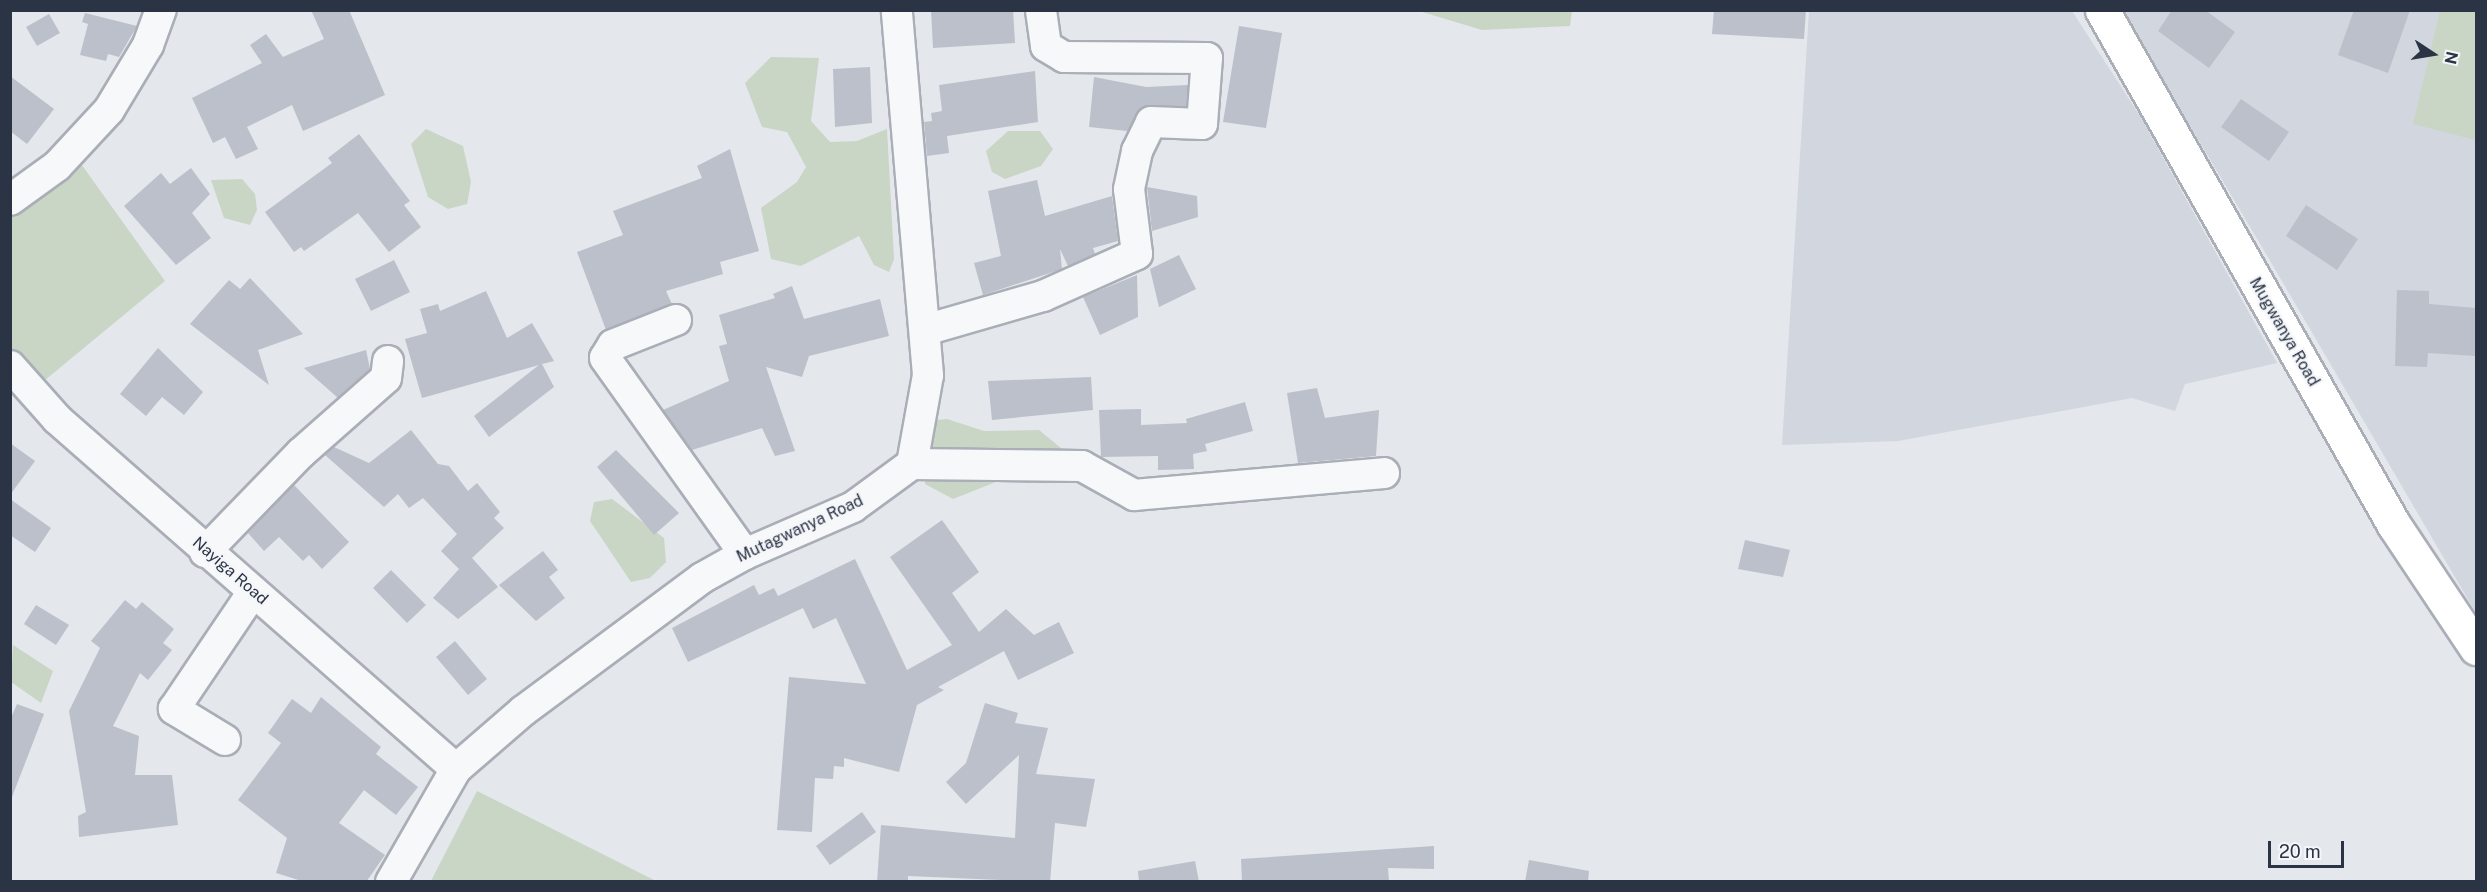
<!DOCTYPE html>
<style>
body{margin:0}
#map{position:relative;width:2487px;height:892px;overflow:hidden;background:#e4e7ec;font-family:"Public Sans",sans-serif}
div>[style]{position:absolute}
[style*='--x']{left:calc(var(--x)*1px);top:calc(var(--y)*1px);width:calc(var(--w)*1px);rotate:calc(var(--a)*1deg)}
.built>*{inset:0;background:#d2d6de}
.green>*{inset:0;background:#c9d6c5}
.building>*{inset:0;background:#bbc0ca}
.roads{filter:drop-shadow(2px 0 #a9aeb7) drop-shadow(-2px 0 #a9aeb7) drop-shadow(0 2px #a9aeb7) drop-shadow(0 -2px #a9aeb7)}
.street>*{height:30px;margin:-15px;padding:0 15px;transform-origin:15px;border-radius:15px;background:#f7f8fa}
.secondary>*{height:33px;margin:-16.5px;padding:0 16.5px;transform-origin:16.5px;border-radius:16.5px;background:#fff}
span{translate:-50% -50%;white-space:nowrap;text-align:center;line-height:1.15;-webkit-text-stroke:4.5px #f4f6f9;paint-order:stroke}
.street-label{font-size:16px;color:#2b3445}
.frame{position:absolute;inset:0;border:12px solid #2b3445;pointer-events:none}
.north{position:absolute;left:2403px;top:24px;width:60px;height:60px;-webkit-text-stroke:4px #f4f6f9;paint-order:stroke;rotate:102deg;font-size:16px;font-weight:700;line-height:24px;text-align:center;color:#2b3445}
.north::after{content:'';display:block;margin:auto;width:21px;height:27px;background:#2b3445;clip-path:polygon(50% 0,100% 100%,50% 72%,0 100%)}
.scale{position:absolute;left:2268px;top:841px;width:76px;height:27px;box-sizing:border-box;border:3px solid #2b3445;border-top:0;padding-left:8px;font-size:18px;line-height:21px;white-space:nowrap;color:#2b3445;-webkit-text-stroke:4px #f4f6f9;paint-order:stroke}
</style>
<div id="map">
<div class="built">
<i style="clip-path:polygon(1809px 11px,2072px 11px,2140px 116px,2277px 363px,2185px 384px,2175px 411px,2132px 398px,1898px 441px,1782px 445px)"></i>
<i style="clip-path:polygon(2122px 11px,2476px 11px,2476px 613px,2269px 259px)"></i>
</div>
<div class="green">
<i style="clip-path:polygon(1419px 11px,1419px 10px,1572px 11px,1570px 26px,1482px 30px)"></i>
<i style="clip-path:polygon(2440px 11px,2476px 11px,2476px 140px,2413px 124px)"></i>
<i style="clip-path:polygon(771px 57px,819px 58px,811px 121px,830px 142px,857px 141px,887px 129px,894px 259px,889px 272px,874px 265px,859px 236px,801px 266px,771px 259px,761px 208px,797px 182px,806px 167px,787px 132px,762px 127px,745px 83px)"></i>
<i style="clip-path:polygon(426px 129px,463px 146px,471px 182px,467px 204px,448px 209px,428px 197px,411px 144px)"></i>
<i style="clip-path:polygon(1008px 131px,1040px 131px,1053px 149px,1041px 166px,1005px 179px,992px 172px,986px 151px)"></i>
<i style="clip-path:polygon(79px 161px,165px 281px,33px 390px,11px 364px,10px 211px)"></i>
<i style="clip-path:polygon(242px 179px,255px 194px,257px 210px,250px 225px,224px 218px,211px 180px)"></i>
<i style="clip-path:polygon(947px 419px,984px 431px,1039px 430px,1061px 448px,1054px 473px,1029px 483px,1001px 480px,953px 499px,925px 484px,927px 442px,937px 420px)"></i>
<i style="clip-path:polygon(612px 499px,664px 538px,666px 562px,650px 578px,631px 582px,590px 521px,594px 502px)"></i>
<i style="clip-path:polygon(13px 645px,53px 671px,41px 703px,11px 682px)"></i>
<i style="clip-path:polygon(477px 791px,656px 881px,431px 881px)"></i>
</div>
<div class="building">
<i style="clip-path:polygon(311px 10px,349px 10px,385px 95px,303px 131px,292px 105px,247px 127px,258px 149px,236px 159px,225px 137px,213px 143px,192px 98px,262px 63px,250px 45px,266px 34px,283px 57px,324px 39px)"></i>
<i style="clip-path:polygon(931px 10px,1013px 10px,1015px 43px,933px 48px)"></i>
<i style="clip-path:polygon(1714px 10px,1806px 10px,1804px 39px,1712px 34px)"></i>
<i style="clip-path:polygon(2172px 10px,2205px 10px,2235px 32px,2209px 68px,2158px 31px)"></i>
<i style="clip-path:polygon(2354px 10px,2410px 10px,2388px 73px,2338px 55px)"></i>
<i style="clip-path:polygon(85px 13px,137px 26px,119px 57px,108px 54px,106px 61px,80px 55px,88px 24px,82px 22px)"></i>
<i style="clip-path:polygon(49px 14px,60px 33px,37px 46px,26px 27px)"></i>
<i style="clip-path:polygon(1239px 26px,1282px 33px,1266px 128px,1223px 122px)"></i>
<i style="clip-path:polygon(870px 67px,872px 123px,835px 127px,833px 69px)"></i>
<i style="clip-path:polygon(1035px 71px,1038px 122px,947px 136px,949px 153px,927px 156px,924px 122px,932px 121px,931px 113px,942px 111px,939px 85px)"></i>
<i style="clip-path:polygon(10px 76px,54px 109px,27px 144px,10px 131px)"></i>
<i style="clip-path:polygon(1094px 77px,1146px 87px,1188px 85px,1186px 106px,1143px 107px,1127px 131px,1089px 127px)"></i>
<i style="clip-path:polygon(2241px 99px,2289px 132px,2269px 161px,2221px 127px)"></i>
<i style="clip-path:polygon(359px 134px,410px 201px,404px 205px,421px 227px,389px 252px,358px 213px,304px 251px,301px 247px,294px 252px,265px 212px,332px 163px,328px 158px)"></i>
<i style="clip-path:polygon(730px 149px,759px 251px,720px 262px,723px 274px,666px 291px,672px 304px,606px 330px,577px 252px,623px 235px,613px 211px,702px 178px,697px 166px)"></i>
<i style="clip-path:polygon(191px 168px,210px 194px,192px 213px,211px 238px,176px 265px,124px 206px,161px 173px,170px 184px)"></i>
<i style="clip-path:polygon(1037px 180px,1045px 216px,1112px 196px,1118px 241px,1093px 248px,1095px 254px,1068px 266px,1060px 249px,1062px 269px,983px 295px,974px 263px,1001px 256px,988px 191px)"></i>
<i style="clip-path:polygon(1147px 187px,1197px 196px,1198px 217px,1152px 231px)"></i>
<i style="clip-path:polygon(2306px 205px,2358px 239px,2337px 270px,2286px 236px)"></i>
<i style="clip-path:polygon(1179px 255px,1196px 289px,1159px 307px,1150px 269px)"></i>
<i style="clip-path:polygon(394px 260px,410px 292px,371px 311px,355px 279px)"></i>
<i style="clip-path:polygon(1137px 275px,1138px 317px,1100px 335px,1083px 297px)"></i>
<i style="clip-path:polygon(250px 278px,303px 334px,258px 350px,269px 385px,190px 324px,229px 280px,240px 289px)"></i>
<i style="clip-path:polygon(792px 286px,804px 319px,880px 299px,889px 336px,809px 356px,802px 377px,766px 367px,795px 451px,775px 456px,762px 428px,692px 450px,663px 410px,729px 381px,719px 346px,727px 344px,719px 315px,775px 298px,773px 294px)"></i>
<i style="clip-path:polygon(2397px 290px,2429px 291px,2429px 304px,2476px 308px,2476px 356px,2428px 353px,2427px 367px,2395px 366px)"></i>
<i style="clip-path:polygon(486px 291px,507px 338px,532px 323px,554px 361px,542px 364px,554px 387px,489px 437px,474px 416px,539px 365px,422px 398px,405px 339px,427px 333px,420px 309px,438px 304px,440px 311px)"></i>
<i style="clip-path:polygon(158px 348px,203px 392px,184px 415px,162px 397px,146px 416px,120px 394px)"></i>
<i style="clip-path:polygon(366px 350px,370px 369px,338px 398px,304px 368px)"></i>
<i style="clip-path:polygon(1091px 377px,1093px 410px,992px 420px,988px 381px)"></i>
<i style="clip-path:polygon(1317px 388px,1325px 418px,1379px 410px,1376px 456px,1298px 463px,1287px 393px)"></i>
<i style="clip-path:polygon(1245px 402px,1253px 431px,1205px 444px,1207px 451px,1193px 454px,1194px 469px,1158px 470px,1158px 456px,1101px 457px,1099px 410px,1141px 409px,1141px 425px,1187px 423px,1186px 419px)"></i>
<i style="clip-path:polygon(411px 430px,438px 464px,449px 466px,468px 491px,477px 483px,500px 512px,494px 518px,504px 528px,472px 558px,498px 587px,458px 619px,433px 598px,459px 569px,441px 551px,457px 534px,423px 498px,409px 508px,398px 494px,384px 507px,325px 455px,334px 447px,369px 463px)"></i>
<i style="clip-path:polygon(10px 443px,35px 461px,10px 495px)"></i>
<i style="clip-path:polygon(616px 450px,679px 513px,654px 535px,597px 467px)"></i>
<i style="clip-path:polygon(294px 485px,349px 542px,322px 569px,309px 555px,303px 561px,279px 537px,264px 551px,248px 533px)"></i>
<i style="clip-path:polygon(10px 499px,51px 528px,35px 552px,10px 535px)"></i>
<i style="clip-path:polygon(942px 520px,979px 572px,952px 593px,979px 632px,1006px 609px,1034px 635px,1059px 622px,1074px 653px,1018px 680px,1004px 651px,938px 687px,944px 690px,917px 705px,899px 772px,844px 758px,844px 767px,834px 766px,833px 779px,815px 778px,812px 832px,777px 830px,789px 677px,866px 684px,836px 618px,813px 629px,803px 608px,688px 662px,672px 628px,754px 585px,759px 595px,774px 588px,778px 596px,855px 559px,907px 670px,952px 645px,890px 557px)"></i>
<i style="clip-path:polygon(1745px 540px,1790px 550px,1783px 577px,1738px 569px)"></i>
<i style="clip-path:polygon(543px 551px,558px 570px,549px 577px,565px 598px,536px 621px,499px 585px)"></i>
<i style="clip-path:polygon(391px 570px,426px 605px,407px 623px,373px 588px)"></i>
<i style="clip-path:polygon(125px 600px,136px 609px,142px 602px,174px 629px,163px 643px,172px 650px,148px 680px,140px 673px,113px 726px,139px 736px,135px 775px,172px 775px,178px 825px,79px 837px,78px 816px,86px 812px,69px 711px,100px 648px,91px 641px)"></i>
<i style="clip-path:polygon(36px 605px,69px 625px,56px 645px,24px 624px)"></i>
<i style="clip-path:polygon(455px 641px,487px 679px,468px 695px,436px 657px)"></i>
<i style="clip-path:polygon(321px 697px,381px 747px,376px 754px,418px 787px,396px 815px,364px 790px,339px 823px,385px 855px,366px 882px,305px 882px,276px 873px,287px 838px,238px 800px,281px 743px,268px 733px,292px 699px,311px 713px)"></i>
<i style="clip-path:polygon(985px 703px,1018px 713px,1015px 723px,1048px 728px,1036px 774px,1095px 779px,1086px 827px,1055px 823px,1050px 882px,908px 876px,908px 882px,877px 882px,881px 825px,1015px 838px,1019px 755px,966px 804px,946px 782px,966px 763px)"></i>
<i style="clip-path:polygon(17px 704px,44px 714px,12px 797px,10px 720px)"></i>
<i style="clip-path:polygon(862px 812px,876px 832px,830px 865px,816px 846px)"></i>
<i style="clip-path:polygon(1434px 846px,1434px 869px,1388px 868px,1389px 882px,1242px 882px,1241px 859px)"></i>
<i style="clip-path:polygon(1529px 860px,1589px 871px,1588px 882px,1525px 882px)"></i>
<i style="clip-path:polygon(1195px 861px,1199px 882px,1139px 882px,1138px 871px)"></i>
</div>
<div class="roads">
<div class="street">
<i style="--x:10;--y:200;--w:58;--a:-35.9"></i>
<i style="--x:57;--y:166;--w:76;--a:-47.1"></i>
<i style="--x:109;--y:110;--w:76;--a:-59"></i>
<i style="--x:148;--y:45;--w:37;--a:-70"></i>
<i style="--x:676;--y:320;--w:68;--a:158.4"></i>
<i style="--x:613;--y:345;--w:15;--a:122"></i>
<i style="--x:605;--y:358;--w:241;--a:54.5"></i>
<i style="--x:925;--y:330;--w:123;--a:-16.1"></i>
<i style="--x:1043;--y:296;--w:103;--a:-24.1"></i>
<i style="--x:1137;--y:254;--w:65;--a:-97"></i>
<i style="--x:1129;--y:189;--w:39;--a:-78"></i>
<i style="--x:1137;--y:151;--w:32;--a:-64"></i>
<i style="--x:1151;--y:122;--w:51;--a:2.2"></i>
<i style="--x:1202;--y:124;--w:66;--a:-85.7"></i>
<i style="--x:1207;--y:58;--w:143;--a:-179.6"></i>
<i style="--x:1064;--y:57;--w:21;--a:-149"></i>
<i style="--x:1046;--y:46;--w:36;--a:-98"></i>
<i style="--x:10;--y:366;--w:71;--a:48.4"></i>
<i style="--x:57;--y:419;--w:531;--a:41.26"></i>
<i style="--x:912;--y:464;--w:170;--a:0.7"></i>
<i style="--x:1082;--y:466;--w:60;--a:29.1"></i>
<i style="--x:1134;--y:495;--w:251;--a:-5"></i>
<i style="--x:205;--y:552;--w:138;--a:-45.9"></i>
<i style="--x:301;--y:453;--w:113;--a:-41.4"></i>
<i style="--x:386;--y:378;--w:17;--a:-83"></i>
<i style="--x:225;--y:740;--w:60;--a:-148.7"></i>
<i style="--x:174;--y:709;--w:141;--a:-56"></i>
<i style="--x:391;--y:882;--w:130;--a:-60.1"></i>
<i style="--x:456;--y:769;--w:89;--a:-40.9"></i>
<i style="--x:523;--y:711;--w:223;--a:-36.6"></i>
<i style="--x:702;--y:578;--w:49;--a:-29.2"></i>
<i style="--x:745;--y:554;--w:118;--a:-23.5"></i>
<i style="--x:853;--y:507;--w:73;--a:-36.1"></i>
<i style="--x:912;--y:464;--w:90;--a:-79.8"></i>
<i style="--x:928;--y:375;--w:366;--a:-94.9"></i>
</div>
<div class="secondary">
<i style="--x:2102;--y:10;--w:592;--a:60.45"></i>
<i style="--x:2394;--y:525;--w:148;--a:56.3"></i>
</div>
</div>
<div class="street-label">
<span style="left:2284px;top:332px;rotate:60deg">Mugwanya Road</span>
<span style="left:800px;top:529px;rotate:-25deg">Mutagwanya Road</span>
<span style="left:230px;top:571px;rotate:41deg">Nayiga Road</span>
</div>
<div class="frame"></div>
<div class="north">N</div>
<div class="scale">20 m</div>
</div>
